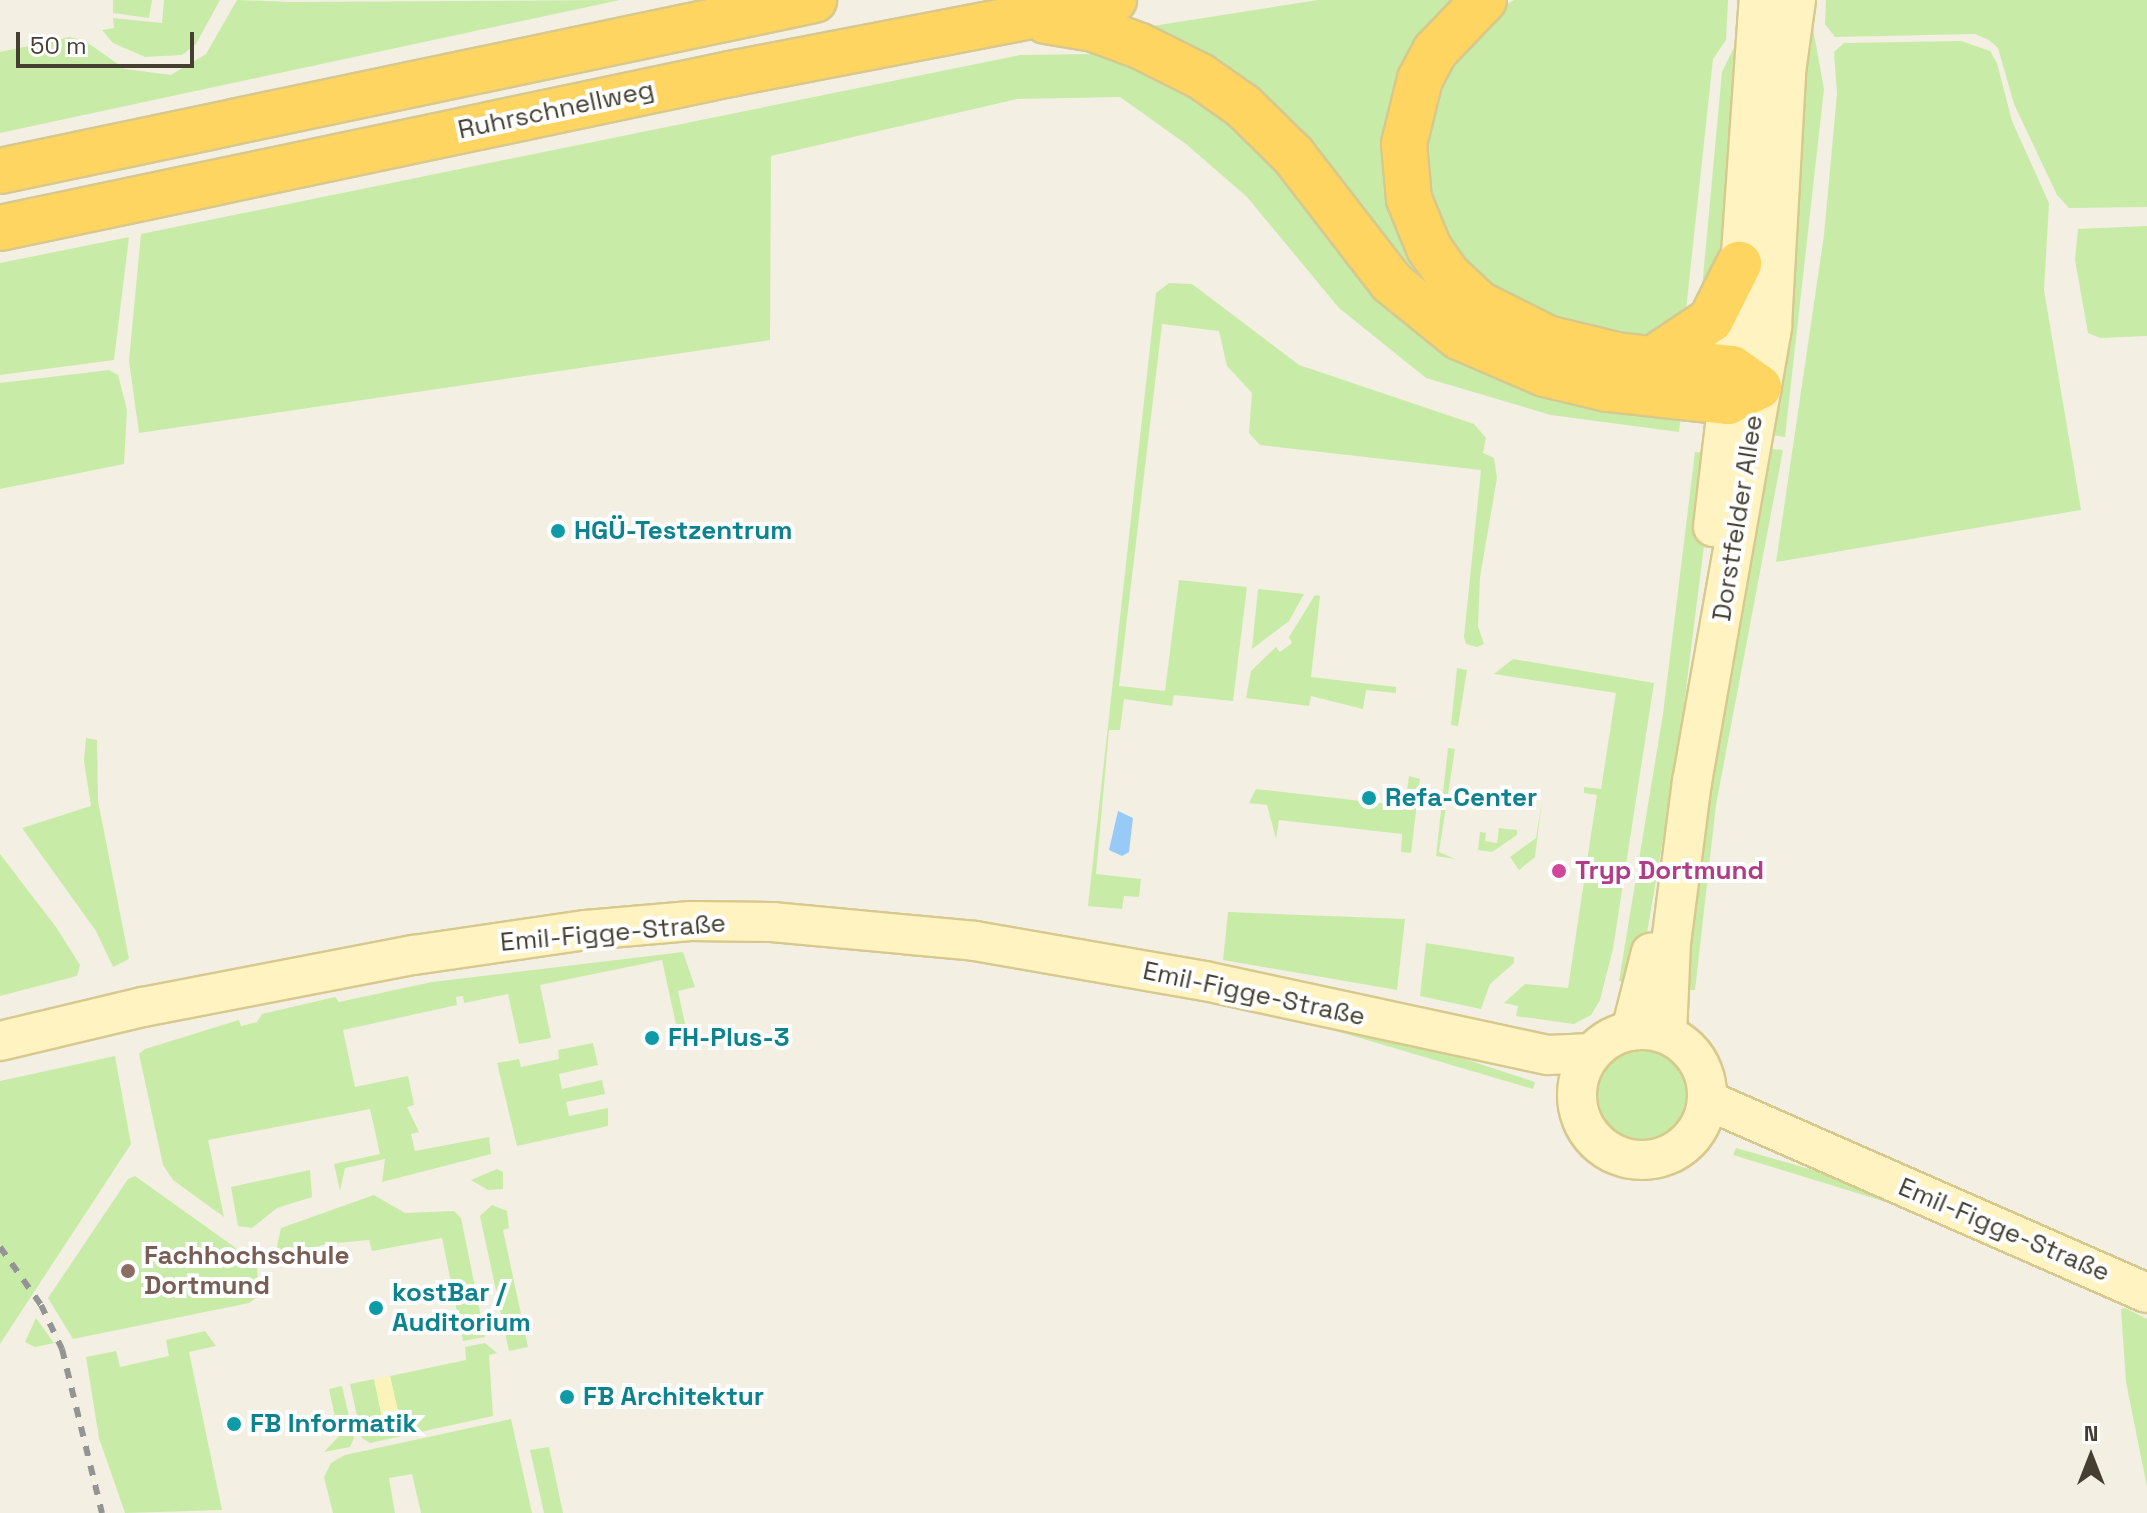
<!DOCTYPE html>
<meta charset="utf-8">
<style>
body{margin:0}
#map{position:relative;width:2147px;height:1513px;overflow:hidden;background:#f3efe3;font-family:"Space Grotesk",sans-serif}
div>[style]{position:absolute}
[style*='--x']{left:calc(var(--x)*1px);top:calc(var(--y)*1px);width:calc(var(--w)*1px);rotate:calc(var(--a)*1deg)}
.green>*{inset:0;background:#c8eca7}
.round{border-radius:50%}
.sand>*{inset:0;background:#fcf3ba}
.water>*{inset:0;background:#98caf7}
.roads{filter:drop-shadow(2px 0 #d7c98d) drop-shadow(-2px 0 #d7c98d) drop-shadow(0 2px #d7c98d) drop-shadow(0 -2px #d7c98d)}
.secondary>*{height:38px;margin:-19px;padding:0 19px;transform-origin:19px;border-radius:19px;background:#fff4c1}
.secondary>.ring{margin:-19px;padding:0;box-sizing:content-box;background:none;border:38px solid #fff4c1;border-radius:50%}
.highway>*{height:44px;margin:-22px;padding:0 22px;transform-origin:22px;border-radius:22px;background:#ffd562}
.rail>*{height:6px;margin-top:-3px;transform-origin:0;background:repeating-linear-gradient(90deg,#949494 0 10px,transparent 0 20px)}
.dots>*{width:22px;height:22px;translate:-50% -50%;box-sizing:border-box;border:4px solid #fff;border-radius:50%}
span{translate:-50% -50%;white-space:nowrap;text-align:center;line-height:1.15;-webkit-text-stroke:8px #fff;paint-order:stroke}
.street-label{font-size:26px;color:#453f32}
.culture-label{font-size:26px;color:#0d838f;font-weight:700}
.left{translate:0 -50%;text-align:left}
.hotel-label{font-size:26px;color:#b23c85;font-weight:700}
.education-label{font-size:26px;color:#785e54;font-weight:700}
.north{position:absolute;left:2051px;top:1417px;width:80px;height:80px;-webkit-text-stroke:6px #fff;paint-order:stroke;rotate:0deg;font-size:22px;font-weight:700;line-height:32px;text-align:center;color:#453f32}
.north::after{content:'';display:block;margin:auto;width:28px;height:36px;background:#453f32;clip-path:polygon(50% 0,100% 100%,50% 72%,0 100%)}
.scale{position:absolute;left:16px;top:32px;width:178px;height:36px;box-sizing:border-box;border:4px solid #453f32;border-top:0;padding-left:10px;font-size:24px;line-height:28px;white-space:nowrap;color:#453f32;-webkit-text-stroke:6px #fff;paint-order:stroke}
</style>
<div id="map">
<div class="green">
<i style="clip-path:polygon(113px 0,152px 0,149px 18px,113px 13px)"></i>
<i style="clip-path:polygon(164px 0,220px 0,196px 44px,182px 55px,145px 57px,113px 43px,102px 30px,114px 28px,113px 18px,162px 23px)"></i>
<i style="clip-path:polygon(237px 0,292px 2px,620px 0,0 133px,0 52px,70px 37px,85px 41px,125px 69px,171px 75px,206px 54px)"></i>
<i style="clip-path:polygon(1318px 0,1469px 0,1402px 95px,1458px 317px,1140px 28px)"></i>
<i style="clip-path:polygon(1514px 0,1728px 0,1726px 40px,1713px 59px,1684px 329px,1612px 345px,1463px 277px,1416px 185px,1431px 82px,1485px 17px)"></i>
<i style="clip-path:polygon(1826px 0,2147px 0,2147px 207px,2069px 208px,2057px 195px,2014px 104px,1998px 48px,1989px 40px,1975px 34px,1835px 37px,1825px 24px)"></i>
<i style="clip-path:polygon(1808px 1px,1824px 89px,1785px 437px,1765px 434px)"></i>
<i style="clip-path:polygon(1740px 35px,1728px 241px,1700px 310px,1722px 72px)"></i>
<i style="clip-path:polygon(1961px 41px,1990px 51px,1997px 63px,2012px 121px,2049px 203px,2044px 290px,2081px 510px,1776px 562px,1824px 235px,1837px 94px,1834px 52px,1844px 43px)"></i>
<i style="clip-path:polygon(1093px 54px,1146px 64px,1243px 119px,1378px 291px,1681px 416px,1679px 432px,1551px 415px,1426px 378px,1339px 308px,1247px 197px,1186px 144px,1120px 97px,1017px 99px,771px 156px,770px 340px,139px 433px,129px 361px,141px 234px,1020px 55px)"></i>
<i style="clip-path:polygon(2147px 226px,2147px 336px,2100px 338px,2088px 333px,2075px 260px,2078px 229px)"></i>
<i style="clip-path:polygon(129px 237px,114px 360px,0 375px,0 263px)"></i>
<i style="clip-path:polygon(1169px 283px,1192px 284px,1299px 365px,1474px 424px,1486px 438px,1483px 453px,1494px 458px,1497px 478px,1480px 577px,1478px 626px,1484px 644px,1477px 647px,1466px 644px,1464px 637px,1481px 470px,1260px 445px,1249px 433px,1252px 393px,1227px 366px,1219px 331px,1162px 324px,1119px 686px,1165px 691px,1179px 580px,1247px 587px,1233px 701px,1174px 695px,1172px 706px,1124px 699px,1120px 730px,1109px 730px,1096px 874px,1141px 879px,1139px 897px,1124px 896px,1122px 909px,1088px 906px,1156px 293px)"></i>
<i style="clip-path:polygon(109px 370px,118px 375px,127px 410px,124px 464px,0 489px,0 383px)"></i>
<i style="clip-path:polygon(1763px 448px,1783px 450px,1716px 805px,1695px 990px,1676px 990px)"></i>
<i style="clip-path:polygon(1695px 452px,1710px 453px,1708px 514px,1679px 745px,1638px 986px,1619px 981px,1663px 714px)"></i>
<i style="clip-path:polygon(1258px 589px,1304px 594px,1289px 621px,1252px 649px)"></i>
<i style="clip-path:polygon(1315px 595px,1320px 596px,1311px 677px,1396px 687px,1396px 693px,1366px 690px,1363px 709px,1311px 696px,1309px 706px,1246px 698px,1251px 671px,1276px 647px,1280px 652px,1292px 643px,1289px 637px)"></i>
<i style="clip-path:polygon(1513px 659px,1654px 683px,1613px 949px,1600px 1000px,1591px 1015px,1574px 1024px,1516px 1016px,1518px 1006px,1504px 1003px,1525px 984px,1568px 988px,1597px 795px,1584px 793px,1584px 787px,1601px 789px,1616px 693px,1494px 674px)"></i>
<i style="clip-path:polygon(1457px 668px,1467px 670px,1458px 726px,1451px 725px)"></i>
<i style="clip-path:polygon(86px 738px,97px 740px,98px 801px,129px 959px,113px 967px,96px 931px,22px 828px,91px 806px,84px 761px)"></i>
<i style="clip-path:polygon(1448px 748px,1455px 749px,1439px 852px,1455px 859px,1436px 856px)"></i>
<i style="clip-path:polygon(1409px 776px,1420px 779px,1411px 853px,1401px 852px,1402px 834px,1279px 820px,1276px 839px,1267px 805px,1249px 803px,1256px 789px,1405px 806px)"></i>
<i style="clip-path:polygon(1542px 800px,1535px 857px,1519px 870px,1510px 857px,1536px 838px)"></i>
<i style="clip-path:polygon(1499px 828px,1517px 830px,1517px 835px,1492px 852px,1478px 850px,1480px 832px,1486px 833px,1485px 841px,1497px 843px)"></i>
<i style="clip-path:polygon(0 854px,56px 927px,80px 965px,77px 976px,0 996px)"></i>
<i style="clip-path:polygon(1228px 912px,1405px 919px,1397px 990px,1223px 960px)"></i>
<i style="clip-path:polygon(1426px 943px,1514px 957px,1514px 963px,1490px 984px,1481px 1009px,1420px 996px)"></i>
<i style="clip-path:polygon(683px 952px,695px 987px,678px 991px,689px 1042px,680px 1043px,662px 960px,540px 985px,551px 1038px,519px 1044px,508px 994px,464px 1003px,463px 996px,456px 997px,457px 1005px,343px 1030px,355px 1087px,408px 1076px,414px 1105px,407px 1107px,419px 1132px,411px 1134px,415px 1151px,489px 1137px,491px 1154px,382px 1182px,385px 1159px,345px 1168px,340px 1191px,334px 1164px,380px 1154px,370px 1109px,208px 1140px,224px 1217px,173px 1180px,163px 1165px,139px 1054px,145px 1049px,239px 1020px,241px 1026px,257px 1022px,262px 1014px,335px 997px,339px 1002px,432px 982px)"></i>
<i style="clip-path:polygon(1299px 1020px,1428px 1047px,1535px 1082px,1533px 1089px)"></i>
<i style="clip-path:polygon(593px 1043px,598px 1065px,559px 1074px,562px 1089px,602px 1080px,605px 1094px,566px 1102px,569px 1116px,608px 1108px,608px 1126px,517px 1146px,497px 1063px,519px 1059px,521px 1067px,559px 1059px,558px 1050px)"></i>
<i class="round" style="left:1592px;top:1046px;width:98px;height:98px"></i>
<i style="clip-path:polygon(115px 1056px,131px 1144px,0 1344px,0 1081px)"></i>
<i style="clip-path:polygon(1736px 1148px,1827px 1174px,1928px 1209px,1902px 1207px,1733px 1155px)"></i>
<i style="clip-path:polygon(497px 1169px,503px 1172px,503px 1189px,488px 1190px,471px 1180px)"></i>
<i style="clip-path:polygon(310px 1170px,312px 1197px,277px 1208px,252px 1228px,238px 1226px,231px 1187px)"></i>
<i style="clip-path:polygon(135px 1176px,247px 1256px,257px 1268px,259px 1295px,249px 1303px,73px 1339px,48px 1298px,128px 1179px)"></i>
<i style="clip-path:polygon(374px 1195px,405px 1213px,454px 1211px,461px 1218px,485px 1337px,463px 1341px,442px 1238px,372px 1251px,369px 1240px,326px 1244px,282px 1258px,275px 1255px,281px 1228px)"></i>
<i style="clip-path:polygon(492px 1205px,507px 1211px,509px 1228px,503px 1230px,528px 1347px,509px 1351px,480px 1216px)"></i>
<i style="clip-path:polygon(2125px 1308px,2147px 1319px,2147px 1487px,2126px 1382px,2121px 1309px)"></i>
<i style="clip-path:polygon(36px 1318px,54px 1343px,35px 1347px,25px 1342px)"></i>
<i style="clip-path:polygon(205px 1331px,216px 1346px,189px 1352px,222px 1510px,125px 1513px,99px 1438px,86px 1357px,116px 1351px,120px 1367px,169px 1356px,166px 1340px)"></i>
<i style="clip-path:polygon(485px 1343px,497px 1353px,489px 1355px,493px 1416px,370px 1443px,362px 1438px,350px 1384px,374px 1379px,385px 1431px,401px 1428px,390px 1376px,466px 1360px,465px 1347px)"></i>
<i style="clip-path:polygon(342px 1386px,354px 1438px,350px 1447px,324px 1452px,339px 1436px,329px 1389px)"></i>
<i style="clip-path:polygon(511px 1419px,532px 1513px,421px 1513px,412px 1474px,389px 1478px,395px 1513px,333px 1513px,324px 1477px,331px 1463px,345px 1455px)"></i>
<i style="clip-path:polygon(549px 1447px,563px 1513px,544px 1513px,530px 1450px)"></i>
</div>
<div class="sand">
<i style="clip-path:polygon(390px 1376px,402px 1428px,385px 1432px,374px 1379px)"></i>
</div>
<div class="water">
<i style="clip-path:polygon(1118px 811px,1133px 818px,1129px 852px,1122px 856px,1109px 850px)"></i>
</div>
<div class="roads">
<div class="secondary">
<i style="--x:1713;--y:527;--w:189;--a:-83.3"></i>
<i style="--x:1735;--y:339;--w:340;--a:-86"></i>
<i class="ring" style="left:1577px;top:1030px;width:92px;height:92px"></i>
<i style="--x:1631;--y:1031;--w:81;--a:-75.8"></i>
<i style="--x:1667;--y:1034;--w:91;--a:-87.5"></i>
<i style="--x:1671;--y:943;--w:162;--a:-82.6"></i>
<i style="--x:1692;--y:782;--w:463;--a:-80"></i>
<i style="--x:1772;--y:326;--w:254;--a:-86.8"></i>
<i style="--x:1786;--y:72;--w:73;--a:-82.1"></i>
<i style="--x:0;--y:1041;--w:147;--a:-13.4"></i>
<i style="--x:143;--y:1007;--w:276;--a:-10.9"></i>
<i style="--x:414;--y:955;--w:174;--a:-8.3"></i>
<i style="--x:586;--y:930;--w:105;--a:-4.9"></i>
<i style="--x:691;--y:921;--w:81;--a:0.7"></i>
<i style="--x:772;--y:922;--w:204;--a:5.3"></i>
<i style="--x:975;--y:941;--w:233;--a:9.9"></i>
<i style="--x:1205;--y:981;--w:351;--a:12.2"></i>
<i style="--x:1548;--y:1055;--w:44;--a:-2.6"></i>
<i style="--x:1707;--y:1100;--w:480;--a:23.7"></i>
</div>
<div class="highway">
<i style="--x:1484;--y:0;--w:71;--a:133.9"></i>
<i style="--x:1435;--y:51;--w:32;--a:118"></i>
<i style="--x:1420;--y:79;--w:67;--a:103.8"></i>
<i style="--x:1404;--y:144;--w:55;--a:84.8"></i>
<i style="--x:1409;--y:199;--w:53;--a:67.8"></i>
<i style="--x:1429;--y:248;--w:32;--a:55"></i>
<i style="--x:1447;--y:274;--w:44;--a:43.2"></i>
<i style="--x:1479;--y:304;--w:76;--a:26.6"></i>
<i style="--x:1547;--y:338;--w:71;--a:13.8"></i>
<i style="--x:1616;--y:355;--w:117;--a:6.4"></i>
<i style="--x:1732;--y:368;--w:33;--a:35"></i>
<i style="--x:1046;--y:21;--w:49;--a:9.5"></i>
<i style="--x:1094;--y:29;--w:49;--a:20.3"></i>
<i style="--x:1140;--y:46;--w:67;--a:26.6"></i>
<i style="--x:1200;--y:76;--w:52;--a:34.9"></i>
<i style="--x:1243;--y:106;--w:70;--a:44.4"></i>
<i style="--x:1293;--y:155;--w:160;--a:52.3"></i>
<i style="--x:1391;--y:282;--w:87;--a:39"></i>
<i style="--x:1459;--y:337;--w:94;--a:23.3"></i>
<i style="--x:1545;--y:374;--w:65;--a:13.4"></i>
<i style="--x:1608;--y:389;--w:121;--a:6.2"></i>
<i style="--x:1728;--y:402;--w:34;--a:-26"></i>
<i style="--x:0;--y:171;--w:832;--a:-11.86"></i>
<i style="--x:0;--y:228;--w:746;--a:-11.91"></i>
<i style="--x:730;--y:74;--w:391;--a:-10.9"></i>
<i style="--x:1651;--y:360;--w:72;--a:-33.7"></i>
<i style="--x:1711;--y:320;--w:63;--a:-63.4"></i>
</div>
</div>
<div class="rail">
<i style="--x:0;--y:1247;--w:71;--a:54.7"></i>
<i style="--x:41;--y:1305;--w:49;--a:64.5"></i>
<i style="--x:62;--y:1349;--w:169;--a:76.3"></i>
</div>
<div class="dots">
<i style="left:558px;top:531px;background:#0f9aa8"></i>
<i style="left:1369px;top:798px;background:#0f9aa8"></i>
<i style="left:1559px;top:871px;background:#d1479c"></i>
<i style="left:652px;top:1038px;background:#0f9aa8"></i>
<i style="left:128px;top:1271px;background:#8d6e63"></i>
<i style="left:376px;top:1308px;background:#0f9aa8"></i>
<i style="left:567px;top:1397px;background:#0f9aa8"></i>
<i style="left:234px;top:1424px;background:#0f9aa8"></i>
</div>
<div class="street-label">
<span style="left:556px;top:110px;rotate:-12deg">Ruhrschnellweg</span>
<span style="left:1738px;top:518px;rotate:-81deg">Dorstfelder Allee</span>
<span style="left:613px;top:933px;rotate:-5deg">Emil-Figge-Straße</span>
<span style="left:1254px;top:994px;rotate:12deg">Emil-Figge-Straße</span>
<span style="left:2004px;top:1230px;rotate:23deg">Emil-Figge-Straße</span>
</div>
<div class="culture-label">
<span class="left" style="left:574px;top:531px">HGÜ-Testzentrum</span>
<span class="left" style="left:1385px;top:798px">Refa-Center</span>
<span class="left" style="left:668px;top:1038px">FH-Plus-3</span>
<span class="left" style="left:392px;top:1308px">kostBar /<br>Auditorium</span>
<span class="left" style="left:583px;top:1397px">FB Architektur</span>
<span class="left" style="left:250px;top:1424px">FB Informatik</span>
</div>
<div class="hotel-label">
<span class="left" style="left:1575px;top:871px">Tryp Dortmund</span>
</div>
<div class="education-label">
<span class="left" style="left:144px;top:1271px">Fachhochschule<br>Dortmund</span>
</div>
<div class="north">N</div>
<div class="scale">50 m</div>
</div>
